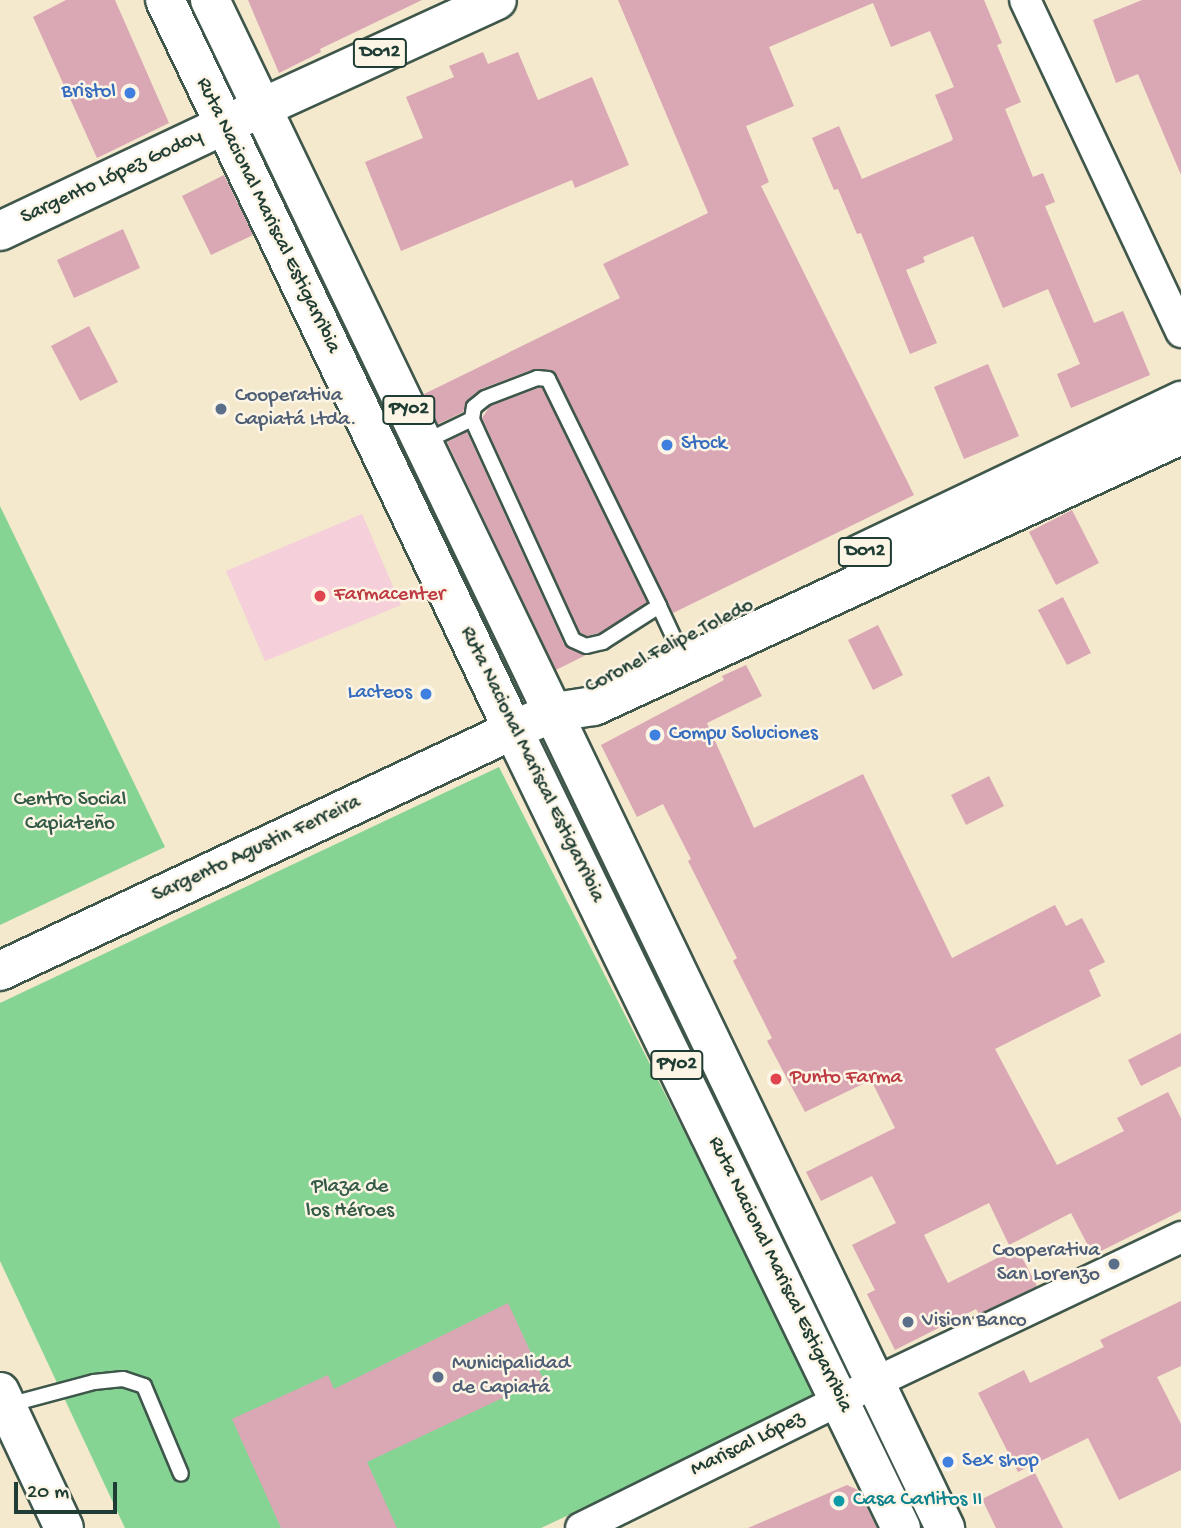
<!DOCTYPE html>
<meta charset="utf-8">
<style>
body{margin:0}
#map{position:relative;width:1181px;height:1528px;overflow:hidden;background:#f4e8cd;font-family:"Gochi Hand",sans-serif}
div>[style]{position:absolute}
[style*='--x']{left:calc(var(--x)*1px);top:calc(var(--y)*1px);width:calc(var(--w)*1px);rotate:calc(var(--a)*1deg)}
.built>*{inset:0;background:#f5cfda}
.green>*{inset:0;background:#85d493}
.building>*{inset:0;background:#daa7b5}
.roads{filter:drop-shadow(2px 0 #3f574b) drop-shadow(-2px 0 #3f574b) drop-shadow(0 2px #3f574b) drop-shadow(0 -2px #3f574b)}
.lane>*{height:14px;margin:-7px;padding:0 7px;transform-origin:7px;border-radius:7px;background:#fff}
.street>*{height:30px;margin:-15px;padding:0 15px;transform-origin:15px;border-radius:15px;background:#fff}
.secondary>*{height:38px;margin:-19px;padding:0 19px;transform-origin:19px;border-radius:19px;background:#fff}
.primary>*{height:38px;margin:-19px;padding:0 19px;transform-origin:19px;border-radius:19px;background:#fff}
.highway>*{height:38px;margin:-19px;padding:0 19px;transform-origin:19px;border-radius:19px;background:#fff}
.dots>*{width:19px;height:19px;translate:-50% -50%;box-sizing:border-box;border:4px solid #fcf5e5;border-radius:50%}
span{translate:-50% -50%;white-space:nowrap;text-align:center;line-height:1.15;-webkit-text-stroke:5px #fcf5e5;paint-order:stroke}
.shield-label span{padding:2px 5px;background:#fcf5e5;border:2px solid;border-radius:5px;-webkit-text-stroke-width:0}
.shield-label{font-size:19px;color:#1f3d34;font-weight:700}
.shop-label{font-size:21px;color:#366cbe}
.right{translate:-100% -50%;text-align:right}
.left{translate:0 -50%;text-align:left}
.street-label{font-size:21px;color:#1f3d34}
.service-label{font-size:21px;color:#4e5e75}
.health-label{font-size:21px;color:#be3a42}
.park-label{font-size:21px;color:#335b47}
.culture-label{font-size:21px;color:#0d838f}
.scale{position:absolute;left:14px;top:1482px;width:103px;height:32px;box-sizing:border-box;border:4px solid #1f3d34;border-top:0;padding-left:9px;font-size:21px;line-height:24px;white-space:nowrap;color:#1f3d34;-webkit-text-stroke:5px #fcf5e5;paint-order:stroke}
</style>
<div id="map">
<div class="built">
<i style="clip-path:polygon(362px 514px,401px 605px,265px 661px,226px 571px)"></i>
</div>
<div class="green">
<i style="clip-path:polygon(0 506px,165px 847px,0 925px)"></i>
<i style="clip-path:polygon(499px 767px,819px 1397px,541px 1528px,125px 1528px,0 1261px,0 1003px)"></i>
</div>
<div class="building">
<i style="clip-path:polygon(66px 0,115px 0,169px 123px,97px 158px,33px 17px)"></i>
<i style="clip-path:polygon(248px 0,422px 0,320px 49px,321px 52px,279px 73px)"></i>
<i style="clip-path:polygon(618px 0,984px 0,1002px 43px,997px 45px,1021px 102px,1005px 109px,1033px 177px,1043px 173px,1055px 202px,1045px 206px,1094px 323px,1123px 311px,1150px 375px,1071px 408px,1057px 374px,1080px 364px,1048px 289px,1003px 308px,973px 236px,923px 257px,925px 262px,906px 270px,937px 343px,910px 354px,861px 233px,857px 234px,838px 189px,834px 190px,812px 138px,839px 126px,862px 179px,951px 141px,953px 139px,935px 95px,954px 87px,930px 31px,891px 47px,873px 3px,769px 47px,794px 106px,746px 126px,769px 182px,761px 186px,914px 495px,673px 613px,554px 372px,534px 369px,481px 389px,467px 400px,463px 412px,438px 424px,424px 394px,620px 298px,603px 264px,708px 213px)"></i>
<i style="clip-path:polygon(1142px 0,1181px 0,1181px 175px,1138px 74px,1116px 83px,1093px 20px)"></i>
<i style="clip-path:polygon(483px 52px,488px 64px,518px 52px,538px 100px,592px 77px,629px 165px,575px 188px,572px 180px,401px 251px,365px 162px,423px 138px,406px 97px,454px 77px,449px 66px)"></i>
<i style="clip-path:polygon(224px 175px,253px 235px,211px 255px,182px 196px)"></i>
<i style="clip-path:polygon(123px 229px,140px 268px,74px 298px,57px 260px)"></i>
<i style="clip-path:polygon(89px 326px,118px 382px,80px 401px,51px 346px)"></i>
<i style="clip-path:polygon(988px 364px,1019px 436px,964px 459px,934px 387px)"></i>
<i style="clip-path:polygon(538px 388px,542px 388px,647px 603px,599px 633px,587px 636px,580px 633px,482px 418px,490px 406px)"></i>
<i style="clip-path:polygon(467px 432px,564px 644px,586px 655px,556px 670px,447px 442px)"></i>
<i style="clip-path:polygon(1072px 510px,1099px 563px,1056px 585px,1029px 532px)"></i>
<i style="clip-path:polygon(1063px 597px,1091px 653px,1067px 665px,1038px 610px)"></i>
<i style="clip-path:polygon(878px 625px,903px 675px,873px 690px,848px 640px)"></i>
<i style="clip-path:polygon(746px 665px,762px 696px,707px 723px,754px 828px,863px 774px,952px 958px,1055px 905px,1066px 926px,1082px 918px,1105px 962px,1089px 970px,1101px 996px,995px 1049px,1057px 1165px,1124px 1131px,1117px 1118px,1168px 1092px,1181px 1118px,1181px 1211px,1093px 1255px,1071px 1213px,1009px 1245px,989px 1203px,924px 1235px,948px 1283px,1017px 1248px,1037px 1286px,979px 1314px,976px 1309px,895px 1350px,867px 1294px,875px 1290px,852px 1245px,896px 1223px,872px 1176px,821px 1201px,806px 1172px,895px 1128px,871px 1080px,805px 1112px,767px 1041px,772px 1038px,733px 961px,737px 958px,688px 861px,691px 859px,663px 804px,637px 817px,601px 745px,724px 680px,722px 676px)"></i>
<i style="clip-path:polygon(989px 776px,1004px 806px,966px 825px,951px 795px)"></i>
<i style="clip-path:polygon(1181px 1033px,1181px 1066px,1141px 1086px,1128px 1060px)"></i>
<i style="clip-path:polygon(1181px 1301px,1181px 1366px,1157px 1377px,1181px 1424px,1181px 1470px,1119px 1500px,1088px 1438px,1018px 1472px,978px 1393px,1024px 1370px,1030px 1383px,1104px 1347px,1100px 1340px)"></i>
<i style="clip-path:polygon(508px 1303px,543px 1379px,367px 1462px,397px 1528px,281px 1528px,232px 1419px,328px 1375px,334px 1389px)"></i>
<i style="clip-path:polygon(1035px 1473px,1063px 1528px,996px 1528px,982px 1499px)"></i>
<i style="clip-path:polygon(847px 1485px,858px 1490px,877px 1528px,748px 1528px)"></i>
</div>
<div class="roads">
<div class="lane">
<i style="--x:424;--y:442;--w:53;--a:-25.6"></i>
<i style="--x:659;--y:606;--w:67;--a:147.3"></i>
<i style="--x:603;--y:642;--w:17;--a:167"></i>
<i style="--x:586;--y:646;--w:14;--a:-155"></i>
<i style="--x:573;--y:640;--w:243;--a:-114.6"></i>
<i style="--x:472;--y:419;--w:12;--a:-81"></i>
<i style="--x:474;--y:407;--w:14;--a:-39"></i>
<i style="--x:485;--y:398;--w:56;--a:-21"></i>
<i style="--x:537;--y:378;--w:11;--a:5"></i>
<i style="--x:548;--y:379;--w:253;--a:63.9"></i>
<i style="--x:659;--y:606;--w:40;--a:65"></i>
<i style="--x:8;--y:1405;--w:89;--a:-15"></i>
<i style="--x:94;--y:1382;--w:29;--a:-6"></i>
<i style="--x:123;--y:1379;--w:22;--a:18"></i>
<i style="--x:144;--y:1386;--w:95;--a:67.2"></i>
</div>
<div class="street">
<i style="--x:1025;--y:0;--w:367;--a:64.8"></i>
<i style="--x:581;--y:1528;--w:329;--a:-26.3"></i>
<i style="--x:876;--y:1382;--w:338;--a:-25.4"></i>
</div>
<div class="secondary">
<i style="--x:0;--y:231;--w:248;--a:-25.3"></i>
<i style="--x:0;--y:971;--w:567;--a:-25.16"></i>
<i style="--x:0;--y:1392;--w:150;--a:64.8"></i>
</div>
<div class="primary">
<i style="--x:224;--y:125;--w:300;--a:-24.6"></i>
<i style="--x:860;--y:554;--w:356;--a:-25.5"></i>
<i style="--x:513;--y:730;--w:46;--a:-23.2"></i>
<i style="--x:555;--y:712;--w:39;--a:-9"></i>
<i style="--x:594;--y:706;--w:647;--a:-24.78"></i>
</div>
<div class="highway">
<i style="--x:165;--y:0;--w:809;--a:64.51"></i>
<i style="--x:513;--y:730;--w:887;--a:64.07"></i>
<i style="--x:210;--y:0;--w:1696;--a:64.31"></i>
</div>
</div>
<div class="dots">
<i style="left:130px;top:93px;background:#3f7fe0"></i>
<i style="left:221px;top:409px;background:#5c6f8a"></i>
<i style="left:667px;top:445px;background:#3f7fe0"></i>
<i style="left:320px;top:596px;background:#e0444e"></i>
<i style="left:426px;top:694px;background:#3f7fe0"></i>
<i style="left:655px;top:735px;background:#3f7fe0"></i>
<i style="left:776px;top:1079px;background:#e0444e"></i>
<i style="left:1114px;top:1264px;background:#5c6f8a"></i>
<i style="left:908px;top:1322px;background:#5c6f8a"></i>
<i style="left:438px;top:1377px;background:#5c6f8a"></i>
<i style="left:948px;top:1462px;background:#3f7fe0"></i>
<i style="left:839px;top:1501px;background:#0f9aa8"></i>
</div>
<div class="shield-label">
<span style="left:380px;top:53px">D012</span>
<span style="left:409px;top:410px">PY02</span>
<span style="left:865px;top:552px">D012</span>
<span style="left:677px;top:1065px">PY02</span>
</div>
<div class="shop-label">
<span class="right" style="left:116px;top:93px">Bristol</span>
<span class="left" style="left:681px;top:445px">Stock</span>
<span class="right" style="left:412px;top:694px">Lacteos</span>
<span class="left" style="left:669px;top:735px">Compu Soluciones</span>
<span class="left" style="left:962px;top:1462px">Sex shop</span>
</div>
<div class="street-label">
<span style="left:112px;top:178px;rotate:-25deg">Sargento López Godoy</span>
<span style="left:267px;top:216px;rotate:64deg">Ruta Nacional Mariscal Estigarribia</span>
<span style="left:670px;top:647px;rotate:-27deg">Coronel Felipe Toledo</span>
<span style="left:531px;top:765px;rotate:64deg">Ruta Nacional Mariscal Estigarribia</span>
<span style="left:257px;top:850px;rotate:-25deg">Sargento Agustin Ferreira</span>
<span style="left:779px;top:1275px;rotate:64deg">Ruta Nacional Mariscal Estigarribia</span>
<span style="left:748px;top:1445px;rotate:-26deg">Mariscal López</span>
</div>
<div class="service-label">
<span class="left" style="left:235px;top:409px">Cooperativa<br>Capiatá Ltda.</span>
<span class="right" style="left:1100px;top:1264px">Cooperativa<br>San Lorenzo</span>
<span class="left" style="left:922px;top:1322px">Vision Banco</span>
<span class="left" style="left:452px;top:1377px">Municipalidad<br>de Capiatá</span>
</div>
<div class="health-label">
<span class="left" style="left:334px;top:596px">Farmacenter</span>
<span class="left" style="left:790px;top:1079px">Punto Farma</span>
</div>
<div class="park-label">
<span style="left:70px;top:813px">Centro Social<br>Capiateño</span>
<span style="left:350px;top:1200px">Plaza de<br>los Héroes</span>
</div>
<div class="culture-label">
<span class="left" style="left:853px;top:1501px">Casa Carlitos II</span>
</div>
<div class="scale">20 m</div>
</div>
